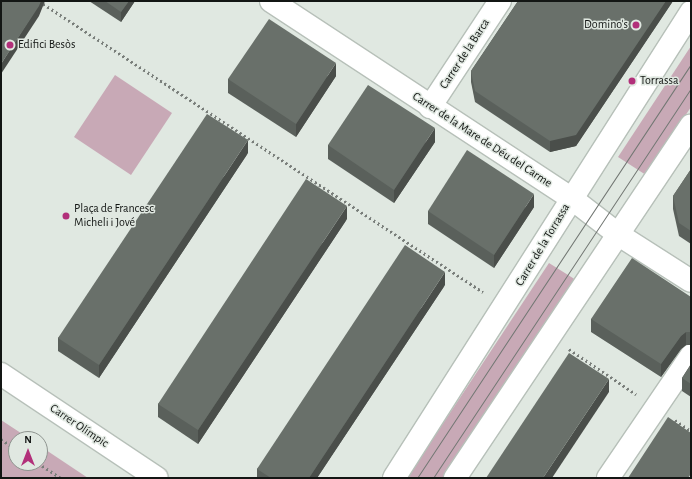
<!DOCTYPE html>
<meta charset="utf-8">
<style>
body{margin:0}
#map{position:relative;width:692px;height:479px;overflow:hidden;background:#e0e8e1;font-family:"Alegreya Sans",sans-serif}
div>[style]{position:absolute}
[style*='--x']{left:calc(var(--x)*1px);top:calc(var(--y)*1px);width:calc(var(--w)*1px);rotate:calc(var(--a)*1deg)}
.green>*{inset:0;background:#c8a9b6}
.path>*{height:2.5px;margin-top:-1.25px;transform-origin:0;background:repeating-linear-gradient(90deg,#797e7a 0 2px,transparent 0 5px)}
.roads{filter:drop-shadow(1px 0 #b7c0b9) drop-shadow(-1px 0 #b7c0b9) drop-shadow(0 1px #b7c0b9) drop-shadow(0 -1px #b7c0b9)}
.minor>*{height:22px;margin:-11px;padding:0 11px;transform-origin:11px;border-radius:11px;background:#fff}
.tram>*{height:1px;margin:-0.5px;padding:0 0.5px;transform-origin:0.5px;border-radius:0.5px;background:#727773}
.wall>*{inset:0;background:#5a605b}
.shaded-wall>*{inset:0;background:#4a4e4a}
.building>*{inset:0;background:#69706a}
.dots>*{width:11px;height:11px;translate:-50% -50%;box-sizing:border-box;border:2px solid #e0e8e1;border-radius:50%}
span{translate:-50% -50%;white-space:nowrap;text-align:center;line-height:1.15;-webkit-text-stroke:3px #e0e8e1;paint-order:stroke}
.poi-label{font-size:12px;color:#131614}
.right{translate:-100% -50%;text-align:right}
.left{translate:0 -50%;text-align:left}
.street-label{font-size:12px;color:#131614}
.frame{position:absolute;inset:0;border:2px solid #131614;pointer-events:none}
.north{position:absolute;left:8px;top:431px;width:40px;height:40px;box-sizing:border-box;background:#e0e8e1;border:1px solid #8e948f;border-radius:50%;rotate:0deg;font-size:11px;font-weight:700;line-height:16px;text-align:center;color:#131614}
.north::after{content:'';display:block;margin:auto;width:14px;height:18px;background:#b2307a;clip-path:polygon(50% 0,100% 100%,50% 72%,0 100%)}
</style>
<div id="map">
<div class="green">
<i style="clip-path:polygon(691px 46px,691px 107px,646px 175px,618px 157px)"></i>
<i style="clip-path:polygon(115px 75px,172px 113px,131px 175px,74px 137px)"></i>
<i style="clip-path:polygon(549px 263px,576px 280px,445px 478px,407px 478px)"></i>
<i style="clip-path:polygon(1px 420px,30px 439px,16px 439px,16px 463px,40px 463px,40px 446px,88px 478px,1px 478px)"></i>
</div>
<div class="path">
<i style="--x:39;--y:1;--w:531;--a:33.24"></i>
<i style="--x:569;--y:349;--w:81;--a:33.9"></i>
<i style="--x:675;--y:420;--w:19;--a:35"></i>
<i style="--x:1;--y:439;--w:18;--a:34"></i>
<i style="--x:38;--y:463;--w:27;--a:33"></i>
</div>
<div class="roads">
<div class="minor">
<i style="--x:271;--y:1;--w:359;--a:33.3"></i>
<i style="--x:571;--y:198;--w:61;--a:37.6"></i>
<i style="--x:619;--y:235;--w:85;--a:32.6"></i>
<i style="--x:430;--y:107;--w:127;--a:-56.6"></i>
<i style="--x:1;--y:374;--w:187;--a:33.7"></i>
<i style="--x:394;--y:478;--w:553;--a:-57.49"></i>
<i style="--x:455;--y:478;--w:424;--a:-56.2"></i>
<i style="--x:608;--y:478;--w:148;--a:-55.8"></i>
</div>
</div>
<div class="tram">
<i style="--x:417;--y:478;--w:496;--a:-56.5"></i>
<i style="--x:433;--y:478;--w:468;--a:-56.5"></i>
</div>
<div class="wall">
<i style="clip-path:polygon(89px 1px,135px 1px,121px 22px)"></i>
<i style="clip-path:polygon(518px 1px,673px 1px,576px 146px,550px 152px,475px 102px,471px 82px,471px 71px)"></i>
<i style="clip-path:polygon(336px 76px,296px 137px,228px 93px,228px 79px)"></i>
<i style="clip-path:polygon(435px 142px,394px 203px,328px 159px,328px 145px)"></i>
<i style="clip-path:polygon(248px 153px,99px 378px,58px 351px,58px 338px)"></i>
<i style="clip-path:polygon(691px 169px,691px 244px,679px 236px,673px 209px,673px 196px)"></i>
<i style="clip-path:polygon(534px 207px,494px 268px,428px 224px,428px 211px)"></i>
<i style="clip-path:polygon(347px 219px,198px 444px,158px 417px,158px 404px)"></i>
<i style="clip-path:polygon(445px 285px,317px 478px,257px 478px,257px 469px)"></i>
<i style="clip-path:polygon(691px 297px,691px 345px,686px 345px,681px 349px,661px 377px,591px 332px,591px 319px)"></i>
<i style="clip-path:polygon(691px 364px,691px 397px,682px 391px,682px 378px)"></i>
</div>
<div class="shaded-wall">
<i style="clip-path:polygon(41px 1px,45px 1px,39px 16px,1px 74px,1px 64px)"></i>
<i style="clip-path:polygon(129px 1px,135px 1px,121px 22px,121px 12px)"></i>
<i style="clip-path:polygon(666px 1px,673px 1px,576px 146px,550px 152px,550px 141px)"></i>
<i style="clip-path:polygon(336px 63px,336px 76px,296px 137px,296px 124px)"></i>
<i style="clip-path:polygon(435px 128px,435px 142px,394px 203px,394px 190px)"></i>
<i style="clip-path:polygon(248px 140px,248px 153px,99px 378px,99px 365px)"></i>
<i style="clip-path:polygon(534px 194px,534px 207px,494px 268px,494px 255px)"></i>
<i style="clip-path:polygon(347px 206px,347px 219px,198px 444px,198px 430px)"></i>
<i style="clip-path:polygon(445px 272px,445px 285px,317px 478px,309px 478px)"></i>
<i style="clip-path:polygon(686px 332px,686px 345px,681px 349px,661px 377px,661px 364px,681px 336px)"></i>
<i style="clip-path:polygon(609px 379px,609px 392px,552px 478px,543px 478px)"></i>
</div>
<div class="building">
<i style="clip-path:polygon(1px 1px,41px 1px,39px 6px,1px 64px)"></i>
<i style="clip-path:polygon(105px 1px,129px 1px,121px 12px)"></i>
<i style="clip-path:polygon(518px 1px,666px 1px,576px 135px,550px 141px,475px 91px,471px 71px)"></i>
<i style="clip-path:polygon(269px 19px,336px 63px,296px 124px,228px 79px)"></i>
<i style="clip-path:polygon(368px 85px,435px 128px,394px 190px,328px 145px)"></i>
<i style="clip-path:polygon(207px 114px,248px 140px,99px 365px,58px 338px)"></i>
<i style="clip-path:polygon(467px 150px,534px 194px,494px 255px,428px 211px)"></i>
<i style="clip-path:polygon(691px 169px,691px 231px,679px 223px,673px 196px)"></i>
<i style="clip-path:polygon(306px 179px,347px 206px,198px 430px,158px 404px)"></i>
<i style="clip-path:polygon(405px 245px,445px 272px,309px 478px,271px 478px,257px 469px)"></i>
<i style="clip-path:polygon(632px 258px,691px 297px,691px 332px,686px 332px,681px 336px,661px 364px,591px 319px)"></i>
<i style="clip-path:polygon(569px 353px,609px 379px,543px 478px,486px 478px)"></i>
<i style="clip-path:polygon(691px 364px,691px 384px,682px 378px)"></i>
<i style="clip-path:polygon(668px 417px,691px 433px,691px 474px,688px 478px,628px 478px)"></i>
</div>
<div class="dots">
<i style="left:636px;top:25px;background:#b2307a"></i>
<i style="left:10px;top:45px;background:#b2307a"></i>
<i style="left:632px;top:81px;background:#b2307a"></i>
<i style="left:66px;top:216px;background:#b2307a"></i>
</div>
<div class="poi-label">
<span class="right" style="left:628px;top:25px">Domino's</span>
<span class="left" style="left:18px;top:45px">Edifici Besòs</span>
<span class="left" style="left:640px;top:81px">Torrassa</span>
<span class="left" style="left:74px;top:216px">Plaça de Francesc<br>Micheli i Jové</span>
</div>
<div class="street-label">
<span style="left:465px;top:54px;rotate:-57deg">Carrer de la Barca</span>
<span style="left:482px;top:140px;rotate:33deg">Carrer de la Mare de Déu del Carme</span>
<span style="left:543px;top:245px;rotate:-59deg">Carrer de la Torrassa</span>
<span style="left:79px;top:426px;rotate:34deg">Carrer Olímpic</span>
</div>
<div class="frame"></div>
<div class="north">N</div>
</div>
